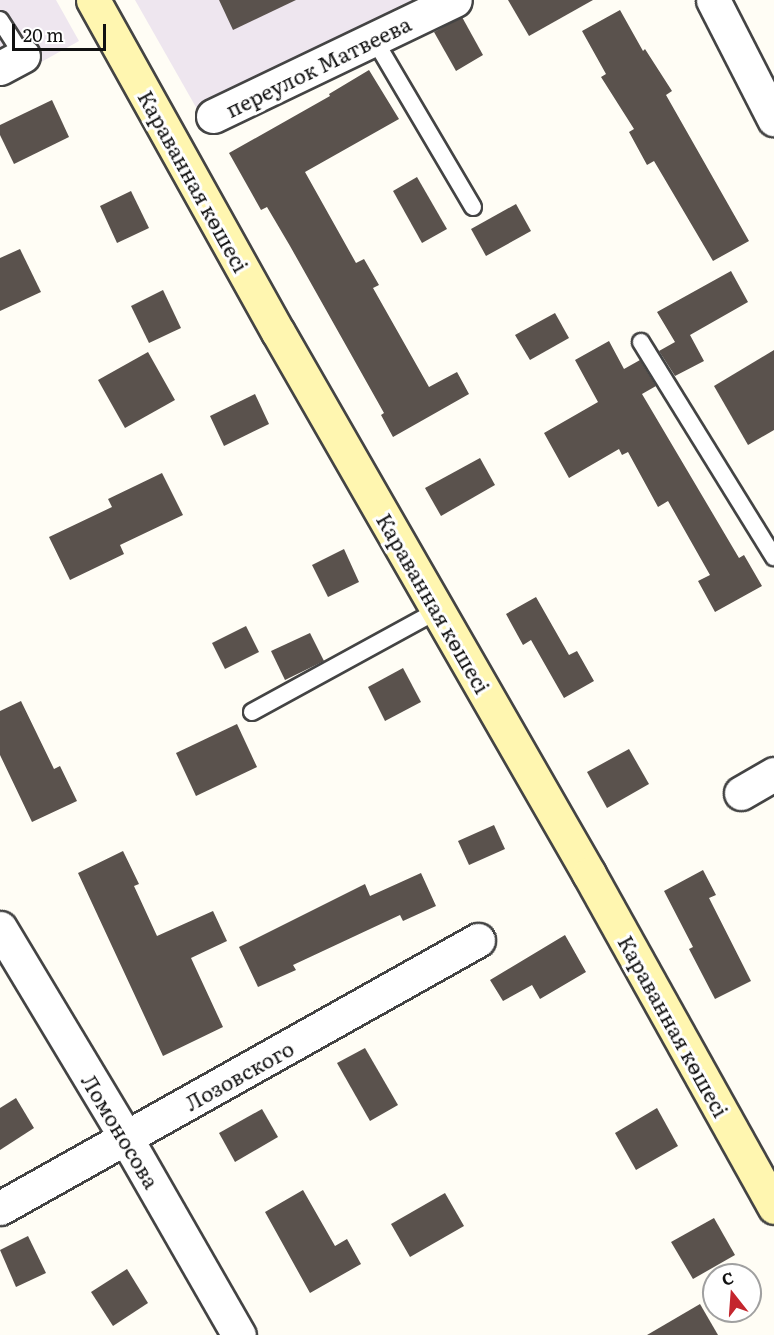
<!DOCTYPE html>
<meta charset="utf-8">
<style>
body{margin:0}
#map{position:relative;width:774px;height:1335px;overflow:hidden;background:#fffdf5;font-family:Literata,serif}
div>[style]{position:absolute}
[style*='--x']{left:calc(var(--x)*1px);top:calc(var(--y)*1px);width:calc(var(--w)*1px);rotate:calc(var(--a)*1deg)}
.industrial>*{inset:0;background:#eee6ef}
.building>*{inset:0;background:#5a524d}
.roads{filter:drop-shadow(2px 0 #444) drop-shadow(-2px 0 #444) drop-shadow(0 2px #444) drop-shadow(0 -2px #444)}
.lane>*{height:16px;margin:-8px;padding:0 8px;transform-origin:8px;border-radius:8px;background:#fff}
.street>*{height:33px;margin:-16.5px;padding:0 16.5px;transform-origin:16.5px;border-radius:16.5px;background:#fff}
.secondary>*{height:33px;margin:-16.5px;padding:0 16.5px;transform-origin:16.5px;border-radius:16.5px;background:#fff6b0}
span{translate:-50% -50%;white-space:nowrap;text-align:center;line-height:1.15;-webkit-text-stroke:6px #fff;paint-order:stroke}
.street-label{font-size:21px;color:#111}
.north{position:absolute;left:702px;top:1263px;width:60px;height:60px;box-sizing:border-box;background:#fff;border:2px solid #a0a0a0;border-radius:50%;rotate:343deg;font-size:16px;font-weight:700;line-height:24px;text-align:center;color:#111}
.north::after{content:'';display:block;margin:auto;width:21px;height:27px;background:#c4262e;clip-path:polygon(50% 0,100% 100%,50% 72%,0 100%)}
.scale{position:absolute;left:12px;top:24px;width:94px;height:27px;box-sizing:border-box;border:3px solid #111;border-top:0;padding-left:8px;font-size:18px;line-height:21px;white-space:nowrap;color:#111;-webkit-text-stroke:4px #fff;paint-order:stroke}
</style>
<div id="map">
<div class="industrial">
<i style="clip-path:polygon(0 0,56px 0,79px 41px,0 85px)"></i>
<i style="clip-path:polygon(135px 0,415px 0,197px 109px)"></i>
</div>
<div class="building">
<i style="clip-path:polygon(219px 0,296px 0,233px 30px)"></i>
<i style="clip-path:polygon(508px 0,593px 0,529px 36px)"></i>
<i style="clip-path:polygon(620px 10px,643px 51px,645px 49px,672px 91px,666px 95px,749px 241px,713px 261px,654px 161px,647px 165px,629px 132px,634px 129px,601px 77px,606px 74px,582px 31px)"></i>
<i style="clip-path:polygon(462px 17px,483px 55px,456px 71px,434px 32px)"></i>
<i style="clip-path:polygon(369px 70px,399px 119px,305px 172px,356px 263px,364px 259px,379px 285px,373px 288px,429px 387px,457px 372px,469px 394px,393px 437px,381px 415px,384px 413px,290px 246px,267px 207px,261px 210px,229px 153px,330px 96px,329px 94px)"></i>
<i style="clip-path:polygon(52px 100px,69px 137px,14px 164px,0 135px,0 125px)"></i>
<i style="clip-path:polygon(417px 177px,447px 229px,422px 243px,393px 191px)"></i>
<i style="clip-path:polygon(131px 191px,149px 228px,117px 243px,100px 206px)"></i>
<i style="clip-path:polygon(516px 204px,531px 231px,486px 256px,471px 229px)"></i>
<i style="clip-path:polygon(20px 249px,41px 292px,0 311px,0 258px)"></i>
<i style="clip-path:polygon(731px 271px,748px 302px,690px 335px,704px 361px,675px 376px,659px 351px,675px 342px,657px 312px)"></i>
<i style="clip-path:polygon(163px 290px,181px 328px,149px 343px,131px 306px)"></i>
<i style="clip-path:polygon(555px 313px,569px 338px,530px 360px,515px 335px)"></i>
<i style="clip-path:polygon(609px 341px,624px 369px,640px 360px,656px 386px,642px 394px,739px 558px,744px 555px,762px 586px,715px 612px,698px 581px,710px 575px,668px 501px,658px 507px,628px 452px,622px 455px,619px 449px,569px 478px,544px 433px,598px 402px,575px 360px)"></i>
<i style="clip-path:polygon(774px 350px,774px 430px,748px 445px,714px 386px)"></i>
<i style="clip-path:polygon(148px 352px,175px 400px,125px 428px,98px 380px)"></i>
<i style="clip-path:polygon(255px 394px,269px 424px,224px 446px,210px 416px)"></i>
<i style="clip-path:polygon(480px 458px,495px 485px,441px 516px,425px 488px)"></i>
<i style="clip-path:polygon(162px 473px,183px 515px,120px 545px,124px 554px,70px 580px,49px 537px,112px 507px,108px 499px)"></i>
<i style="clip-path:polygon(344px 549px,359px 582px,328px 597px,312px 565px)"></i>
<i style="clip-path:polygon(536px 597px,569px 655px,577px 651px,594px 681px,564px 698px,531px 640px,523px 645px,506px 614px)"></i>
<i style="clip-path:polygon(246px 626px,259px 652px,225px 669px,212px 643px)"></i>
<i style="clip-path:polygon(310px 633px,324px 661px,285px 680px,271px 651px)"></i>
<i style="clip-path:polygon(403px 668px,421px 702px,385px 721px,368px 687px)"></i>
<i style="clip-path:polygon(21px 701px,54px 769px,60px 766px,77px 801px,32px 822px,0 755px,0 711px)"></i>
<i style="clip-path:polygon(237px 724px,257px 767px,196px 796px,176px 753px)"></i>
<i style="clip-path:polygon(629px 749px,649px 784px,607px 808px,587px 772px)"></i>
<i style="clip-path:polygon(494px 825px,505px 849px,469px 865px,458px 841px)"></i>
<i style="clip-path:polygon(123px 851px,139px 884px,134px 886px,157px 936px,213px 911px,227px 941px,191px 958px,223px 1027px,163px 1056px,78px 873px)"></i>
<i style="clip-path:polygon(703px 870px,716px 895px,709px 898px,751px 981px,715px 999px,689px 949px,693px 947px,664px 891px)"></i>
<i style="clip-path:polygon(421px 873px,436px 906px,403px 921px,400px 915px,293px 965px,296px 970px,258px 987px,239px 947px,365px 884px,370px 896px)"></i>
<i style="clip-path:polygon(565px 935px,586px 972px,540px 999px,532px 985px,503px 1001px,490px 980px)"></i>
<i style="clip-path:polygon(365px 1048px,398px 1105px,370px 1121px,337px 1063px)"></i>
<i style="clip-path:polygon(16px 1098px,34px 1128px,0 1150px,0 1108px)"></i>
<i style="clip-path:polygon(657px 1108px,678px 1146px,636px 1170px,615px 1133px)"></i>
<i style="clip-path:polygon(262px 1109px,278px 1137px,235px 1162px,219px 1133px)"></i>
<i style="clip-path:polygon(303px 1190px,335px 1246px,347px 1239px,361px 1264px,310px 1293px,265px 1212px)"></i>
<i style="clip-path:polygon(445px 1193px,464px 1226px,410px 1257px,391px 1224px)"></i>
<i style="clip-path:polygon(714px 1218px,735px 1255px,693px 1279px,671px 1242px)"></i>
<i style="clip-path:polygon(28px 1236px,46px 1273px,16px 1287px,0 1250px)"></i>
<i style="clip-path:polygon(127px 1269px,148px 1303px,113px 1326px,91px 1292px)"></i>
<i style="clip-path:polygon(700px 1304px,718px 1335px,647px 1335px)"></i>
</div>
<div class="roads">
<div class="lane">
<i style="--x:0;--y:20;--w:43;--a:57.4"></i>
<i style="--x:374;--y:39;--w:195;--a:59.5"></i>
<i style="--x:641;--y:342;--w:253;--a:58.3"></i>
<i style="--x:252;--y:712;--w:212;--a:-28.7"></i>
</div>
<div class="street">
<i style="--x:713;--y:0;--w:134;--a:62.9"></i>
<i style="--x:0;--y:68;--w:26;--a:-28"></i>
<i style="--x:213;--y:116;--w:268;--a:-25.6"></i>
<i style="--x:741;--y:793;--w:38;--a:-30"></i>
<i style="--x:0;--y:928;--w:245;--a:59"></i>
<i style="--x:126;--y:1138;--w:227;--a:60.2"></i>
<i style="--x:0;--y:1208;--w:548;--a:-29.28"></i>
</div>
<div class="secondary">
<i style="--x:93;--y:0;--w:380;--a:60.9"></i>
<i style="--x:278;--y:332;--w:625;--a:60.15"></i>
<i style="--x:589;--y:874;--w:381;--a:60.9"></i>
</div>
</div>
<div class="street-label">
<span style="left:318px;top:66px;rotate:-26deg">переулок Матвеева</span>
<span style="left:194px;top:181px;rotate:61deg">Караванная көшесі</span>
<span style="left:434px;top:603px;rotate:60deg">Караванная көшесі</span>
<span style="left:674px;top:1026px;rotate:61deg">Караванная көшесі</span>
<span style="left:239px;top:1075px;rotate:-29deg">Лозовского</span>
<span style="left:121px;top:1131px;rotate:59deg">Ломоносова</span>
</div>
<div class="north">С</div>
<div class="scale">20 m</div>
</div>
